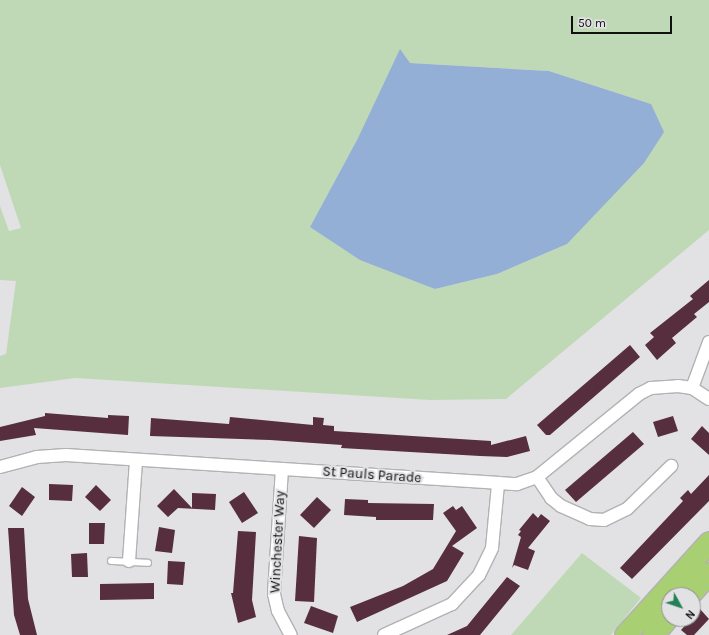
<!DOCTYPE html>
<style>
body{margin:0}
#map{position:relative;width:709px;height:635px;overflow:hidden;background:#e2e2e4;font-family:Karla,sans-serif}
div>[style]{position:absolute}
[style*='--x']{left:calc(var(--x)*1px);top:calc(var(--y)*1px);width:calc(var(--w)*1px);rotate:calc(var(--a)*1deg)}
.green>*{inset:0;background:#bfd9b7}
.water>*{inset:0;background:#94afd5}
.building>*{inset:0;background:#572e3e}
.roads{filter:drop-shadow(1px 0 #b2b2b4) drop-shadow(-1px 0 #b2b2b4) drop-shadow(0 1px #b2b2b4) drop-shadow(0 -1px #b2b2b4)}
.service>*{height:6px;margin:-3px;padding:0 3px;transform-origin:3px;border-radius:3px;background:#fff}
.minor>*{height:12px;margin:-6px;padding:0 6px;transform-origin:6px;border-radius:6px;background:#fff}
.trunk>*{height:21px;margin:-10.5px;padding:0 10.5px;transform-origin:10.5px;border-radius:10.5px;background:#a8cf72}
span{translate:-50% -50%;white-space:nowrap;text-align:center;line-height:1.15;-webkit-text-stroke:4px #e2e2e4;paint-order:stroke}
.street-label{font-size:14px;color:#101011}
.north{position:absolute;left:661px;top:587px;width:40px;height:40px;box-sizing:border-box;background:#e2e2e4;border:1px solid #8e8e90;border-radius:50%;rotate:130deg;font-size:11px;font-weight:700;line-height:16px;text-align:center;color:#101011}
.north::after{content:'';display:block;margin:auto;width:14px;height:18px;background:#248157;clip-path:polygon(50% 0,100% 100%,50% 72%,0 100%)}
.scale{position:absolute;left:571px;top:16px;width:101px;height:18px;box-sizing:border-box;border:2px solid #101011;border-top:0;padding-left:5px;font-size:12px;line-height:14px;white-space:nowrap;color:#101011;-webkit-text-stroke:3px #e2e2e4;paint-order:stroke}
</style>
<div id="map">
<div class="green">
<i style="clip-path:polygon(evenodd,0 0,709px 0,709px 230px,506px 399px,430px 400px,75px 378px,0 388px,0 356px,6px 354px,16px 281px,0 280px,0 206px,9px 231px,21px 228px,0 165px,0 0,410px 63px,549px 71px,651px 104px,567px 244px,497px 274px,435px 289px,310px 227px,358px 138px,410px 63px)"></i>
<i style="clip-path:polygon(582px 553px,641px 598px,611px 635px,511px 635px)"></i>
</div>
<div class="water">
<i style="clip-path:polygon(400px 49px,410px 63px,549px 71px,651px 104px,664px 132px,644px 163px,567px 244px,497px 274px,435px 289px,360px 260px,310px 227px,358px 138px)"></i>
</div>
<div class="building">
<i style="clip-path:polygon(709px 280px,709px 302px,694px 314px,697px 317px,672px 338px,676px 343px,657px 360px,645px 345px,654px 337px,650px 333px,693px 299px,690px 296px)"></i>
<i style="clip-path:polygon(630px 345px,640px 357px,550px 435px,546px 435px,537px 425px)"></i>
<i style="clip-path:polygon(45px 413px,108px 418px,108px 415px,129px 416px,128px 435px,34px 428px,36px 435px,0 441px,0 427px,45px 416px)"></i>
<i style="clip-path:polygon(673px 416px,678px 431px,658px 437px,653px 422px)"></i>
<i style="clip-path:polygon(230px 417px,313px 425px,313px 417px,324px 418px,323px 425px,334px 426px,334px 431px,491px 441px,491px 445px,526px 436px,530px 451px,507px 457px,480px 456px,341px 448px,342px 445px,270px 440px,150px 436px,151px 418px,229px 424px)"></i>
<i style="clip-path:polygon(702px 426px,709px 433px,709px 455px,691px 439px)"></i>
<i style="clip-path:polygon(633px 432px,644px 444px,576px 502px,565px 490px)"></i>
<i style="clip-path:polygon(709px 475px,709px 501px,632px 579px,620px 568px,683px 501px,680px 498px,688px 490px,691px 494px)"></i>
<i style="clip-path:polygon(49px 484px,73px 485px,72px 501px,49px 500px)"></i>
<i style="clip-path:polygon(96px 485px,111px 500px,100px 511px,85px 497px)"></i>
<i style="clip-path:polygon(22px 487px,35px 497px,22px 516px,9px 506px)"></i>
<i style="clip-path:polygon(174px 489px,192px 508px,192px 493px,216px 494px,215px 510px,178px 508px,168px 517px,157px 506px)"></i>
<i style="clip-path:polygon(244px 492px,258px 513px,242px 523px,229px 502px)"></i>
<i style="clip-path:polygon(317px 497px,331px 510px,314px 528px,300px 515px)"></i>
<i style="clip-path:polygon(345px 499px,368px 500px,368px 503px,434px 504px,433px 520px,376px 520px,376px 517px,344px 515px)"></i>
<i style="clip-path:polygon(453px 506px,456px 510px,462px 506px,477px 528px,452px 546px,464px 553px,447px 581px,357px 622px,350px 607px,403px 586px,433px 569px,456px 531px,443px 513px)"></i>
<i style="clip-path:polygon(533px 513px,538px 518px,541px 514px,550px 521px,528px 548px,535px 551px,528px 570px,514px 565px,512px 568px,521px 537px,518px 535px,521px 531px,519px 530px)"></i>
<i style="clip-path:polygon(89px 523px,105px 523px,104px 544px,89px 544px)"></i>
<i style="clip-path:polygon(159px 527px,175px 530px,172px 553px,155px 551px)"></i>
<i style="clip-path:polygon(8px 528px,24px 528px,28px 599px,37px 635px,20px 635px,14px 615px)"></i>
<i style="clip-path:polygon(238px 531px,256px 532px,252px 600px,256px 617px,238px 623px,231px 593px,233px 593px)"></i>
<i style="clip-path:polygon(299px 536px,317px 538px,314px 602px,295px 601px)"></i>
<i style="clip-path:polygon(87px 553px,88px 577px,72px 577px,71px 554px)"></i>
<i style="clip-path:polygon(168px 561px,185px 562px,183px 585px,167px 584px)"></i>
<i style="clip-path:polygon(507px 577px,520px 586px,480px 635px,447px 635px,467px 626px)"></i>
<i style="clip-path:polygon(154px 583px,154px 599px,100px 600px,100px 584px)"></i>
<i style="clip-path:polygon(311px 606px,338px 616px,333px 633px,304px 623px)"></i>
<i style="clip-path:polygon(700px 609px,709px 619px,694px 635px,687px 635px,681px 630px)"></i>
</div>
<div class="roads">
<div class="service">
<i style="--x:111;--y:561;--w:37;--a:3"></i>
</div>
<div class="minor">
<i style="--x:692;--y:388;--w:49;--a:-69.7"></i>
<i style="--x:0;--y:467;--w:38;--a:-15"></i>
<i style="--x:37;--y:457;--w:29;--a:-4"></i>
<i style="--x:66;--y:455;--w:452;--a:3.7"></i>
<i style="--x:517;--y:484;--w:21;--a:-19"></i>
<i style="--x:537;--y:477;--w:132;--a:-39.1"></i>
<i style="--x:639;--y:394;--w:13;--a:-27"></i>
<i style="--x:651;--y:388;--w:27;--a:-4"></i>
<i style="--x:678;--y:386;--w:14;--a:8"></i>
<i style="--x:692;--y:388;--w:20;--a:33"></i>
<i style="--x:282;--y:469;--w:125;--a:93.7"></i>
<i style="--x:274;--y:594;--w:17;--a:77"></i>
<i style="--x:278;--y:611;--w:27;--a:62"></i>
<i style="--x:537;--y:477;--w:25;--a:56"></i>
<i style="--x:551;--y:498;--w:13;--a:39"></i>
<i style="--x:561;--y:506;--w:32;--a:24"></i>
<i style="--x:590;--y:519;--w:14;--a:4"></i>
<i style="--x:604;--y:520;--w:25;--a:-26"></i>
<i style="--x:627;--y:509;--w:62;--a:-44.3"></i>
<i style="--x:129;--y:561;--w:101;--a:-86"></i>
<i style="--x:384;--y:635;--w:75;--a:-24.5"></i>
<i style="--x:452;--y:604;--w:40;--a:-47"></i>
<i style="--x:479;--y:575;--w:30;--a:-64"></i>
<i style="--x:492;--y:548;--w:64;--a:-84.6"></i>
</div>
<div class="trunk">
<i style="--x:689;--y:595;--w:30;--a:-48"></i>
<i style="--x:625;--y:635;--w:125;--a:-47.9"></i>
<i style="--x:653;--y:635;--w:25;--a:-50"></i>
</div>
</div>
<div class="street-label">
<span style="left:372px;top:475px;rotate:4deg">St Pauls Parade</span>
<span style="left:278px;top:542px;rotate:-87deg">Winchester Way</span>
</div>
<div class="north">N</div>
<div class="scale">50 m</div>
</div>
